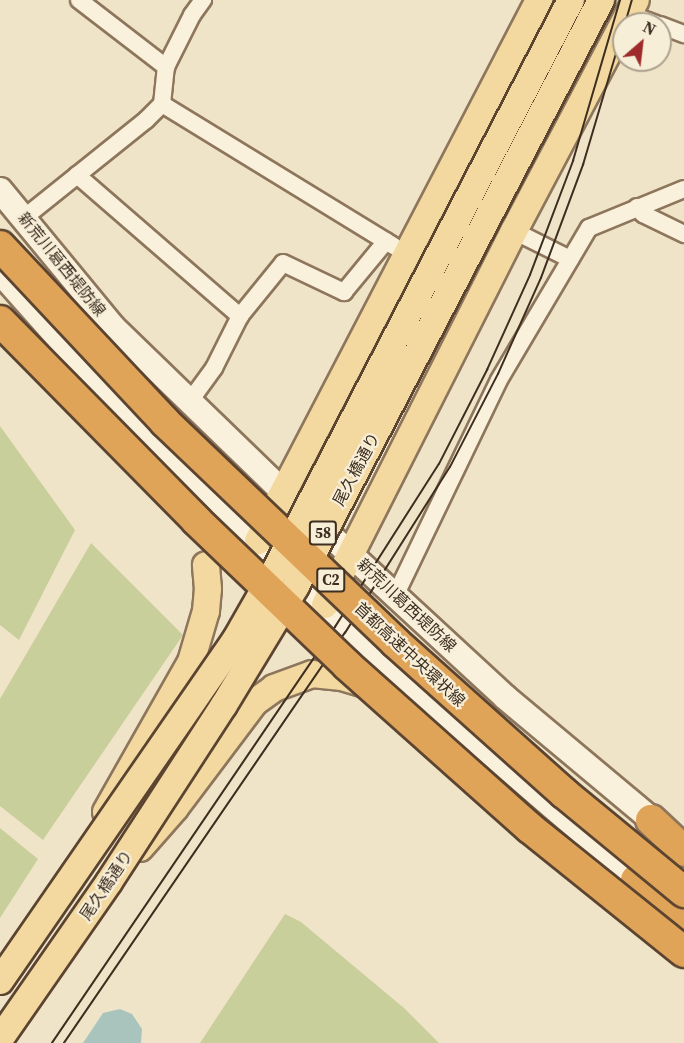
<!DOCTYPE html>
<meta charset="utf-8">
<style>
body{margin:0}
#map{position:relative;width:684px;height:1043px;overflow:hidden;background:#f0e4c8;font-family:"Source Serif 4","Noto Sans JP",serif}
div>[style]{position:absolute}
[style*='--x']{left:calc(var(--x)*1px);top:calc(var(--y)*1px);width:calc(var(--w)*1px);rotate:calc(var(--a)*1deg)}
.green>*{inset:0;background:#c9cf9b}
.water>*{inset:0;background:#a9c4bc}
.roads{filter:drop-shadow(2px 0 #8d765c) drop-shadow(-2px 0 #8d765c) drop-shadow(0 2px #8d765c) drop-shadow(0 -2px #8d765c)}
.street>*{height:16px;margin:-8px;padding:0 8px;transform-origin:8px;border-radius:8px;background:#faf1dc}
.secondary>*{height:24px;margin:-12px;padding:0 12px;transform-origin:12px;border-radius:12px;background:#faf1dc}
.primary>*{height:26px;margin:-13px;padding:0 13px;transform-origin:13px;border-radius:13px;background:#f3d9a0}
.highway>*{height:30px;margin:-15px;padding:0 15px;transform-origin:15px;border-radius:15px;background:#e0a458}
.tram>*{height:1.5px;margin:-0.75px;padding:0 0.75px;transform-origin:0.75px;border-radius:0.75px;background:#3d2e20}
.bridges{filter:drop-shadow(2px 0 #5b4430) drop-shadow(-2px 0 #5b4430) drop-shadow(0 2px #5b4430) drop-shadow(0 -2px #5b4430)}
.primary-bridge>*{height:26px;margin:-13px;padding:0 13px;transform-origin:13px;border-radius:13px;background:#f3d9a0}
.highway-bridge>*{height:30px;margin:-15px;padding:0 15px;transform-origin:15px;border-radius:15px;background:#e0a458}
span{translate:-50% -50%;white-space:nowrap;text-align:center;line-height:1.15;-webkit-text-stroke:4.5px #f7eed8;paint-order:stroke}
.shield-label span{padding:2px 4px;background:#f7eed8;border:2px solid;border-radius:4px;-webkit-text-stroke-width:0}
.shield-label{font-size:15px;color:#3d2e20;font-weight:700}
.street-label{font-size:16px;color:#3d2e20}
.north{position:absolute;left:612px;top:12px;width:60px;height:60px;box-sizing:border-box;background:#f7eed8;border:2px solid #ada18e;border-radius:50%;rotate:28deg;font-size:16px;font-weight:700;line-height:24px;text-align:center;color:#3d2e20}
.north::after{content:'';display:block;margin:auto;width:21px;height:27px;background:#9e2a2b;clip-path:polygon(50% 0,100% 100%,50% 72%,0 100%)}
</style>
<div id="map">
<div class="green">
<i style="clip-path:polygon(0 426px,75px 530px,19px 640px,0 625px)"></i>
<i style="clip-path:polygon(91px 543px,183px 635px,43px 840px,0 806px,0 699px)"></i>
<i style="clip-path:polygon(0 828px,38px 859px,0 918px)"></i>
<i style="clip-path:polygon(285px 914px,301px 922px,404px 1008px,439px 1043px,200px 1043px)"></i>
</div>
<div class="water">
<i style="clip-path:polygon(120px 1009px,132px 1014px,142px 1029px,141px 1043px,83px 1043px,103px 1013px)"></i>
</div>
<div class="roads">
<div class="street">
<i style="--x:79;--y:0;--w:110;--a:37.6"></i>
<i style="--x:629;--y:14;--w:29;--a:20"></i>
<i style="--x:660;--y:25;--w:26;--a:21"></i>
<i style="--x:162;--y:104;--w:272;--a:31.5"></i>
<i style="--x:77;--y:175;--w:216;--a:40.9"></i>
<i style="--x:637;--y:207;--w:9;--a:49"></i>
<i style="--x:643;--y:214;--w:46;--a:26"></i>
<i style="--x:25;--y:217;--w:155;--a:-38.7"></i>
<i style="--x:146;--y:120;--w:23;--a:-45"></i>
<i style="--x:162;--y:104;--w:37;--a:-84"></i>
<i style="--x:166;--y:67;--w:58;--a:-63.4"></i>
<i style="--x:192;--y:15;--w:19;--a:-54"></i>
<i style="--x:514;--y:231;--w:63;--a:26.6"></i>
<i style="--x:190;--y:401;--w:41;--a:-54"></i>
<i style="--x:214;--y:368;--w:58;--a:-63.4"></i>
<i style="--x:240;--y:316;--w:68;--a:-50.9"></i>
<i style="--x:283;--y:263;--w:68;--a:25.4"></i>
<i style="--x:344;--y:292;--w:66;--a:-50.5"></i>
<i style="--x:396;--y:594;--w:237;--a:-64.3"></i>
<i style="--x:499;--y:380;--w:177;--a:-59.4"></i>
<i style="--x:589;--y:228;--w:103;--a:-22.3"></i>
</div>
<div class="secondary">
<i style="--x:0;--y:190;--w:178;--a:50.5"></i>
<i style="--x:113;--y:327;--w:237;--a:44.1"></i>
<i style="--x:283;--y:492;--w:302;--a:42.7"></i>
<i style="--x:505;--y:697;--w:209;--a:39.9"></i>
<i style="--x:0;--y:272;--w:119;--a:48.4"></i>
<i style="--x:79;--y:361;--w:129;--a:46.3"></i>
<i style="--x:168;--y:454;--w:289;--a:44"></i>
<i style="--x:376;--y:655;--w:360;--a:40.7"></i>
</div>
<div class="primary">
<i style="--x:258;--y:541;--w:610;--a:-62.55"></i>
<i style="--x:325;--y:605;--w:419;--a:-63.2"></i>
<i style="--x:514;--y:231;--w:261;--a:-62.2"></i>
<i style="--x:106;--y:812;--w:172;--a:-60.5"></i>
<i style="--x:191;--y:662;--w:53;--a:-73.6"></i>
<i style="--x:206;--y:611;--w:22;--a:-85"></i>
<i style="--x:208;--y:589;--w:24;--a:-95"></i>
<i style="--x:140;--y:848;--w:53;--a:-48.8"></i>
<i style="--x:175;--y:808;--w:133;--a:-53"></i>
<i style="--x:255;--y:702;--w:24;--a:-36"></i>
<i style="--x:274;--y:688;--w:40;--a:-20.2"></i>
<i style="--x:312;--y:674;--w:30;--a:6"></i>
<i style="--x:342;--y:677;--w:27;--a:17"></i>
</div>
<div class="highway">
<i style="--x:651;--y:820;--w:45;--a:43.2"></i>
<i style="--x:636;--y:880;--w:63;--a:40.5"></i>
</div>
</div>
<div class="tram">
<i style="--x:625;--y:24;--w:25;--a:-74"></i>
<i style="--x:52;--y:1043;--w:503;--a:-55.77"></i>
<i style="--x:335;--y:627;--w:193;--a:-57.5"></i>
<i style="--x:439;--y:464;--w:106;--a:-62.9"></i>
<i style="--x:487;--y:370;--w:104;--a:-65.6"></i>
<i style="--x:530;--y:275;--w:122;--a:-69.3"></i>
<i style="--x:573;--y:161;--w:168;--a:-73.7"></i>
<i style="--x:64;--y:1043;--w:497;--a:-55.6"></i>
<i style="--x:345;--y:633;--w:196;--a:-57.7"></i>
<i style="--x:450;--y:467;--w:105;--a:-62.7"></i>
<i style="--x:498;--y:374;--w:105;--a:-65.9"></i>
<i style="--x:541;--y:278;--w:121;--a:-69.6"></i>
<i style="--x:583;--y:165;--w:144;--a:-73.5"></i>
</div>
<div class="bridges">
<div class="primary-bridge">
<i style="--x:0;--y:981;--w:416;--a:-55.4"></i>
<i style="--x:236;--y:639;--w:81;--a:-60.3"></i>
<i style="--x:276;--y:569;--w:641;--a:-62.6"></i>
<i style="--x:0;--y:1039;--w:191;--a:-55.2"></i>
<i style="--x:109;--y:882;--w:211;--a:-57"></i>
<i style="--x:224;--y:705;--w:139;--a:-58.8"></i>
<i style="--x:296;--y:586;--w:661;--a:-62.5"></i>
</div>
<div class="highway-bridge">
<i style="--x:0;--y:246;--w:241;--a:46.8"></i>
<i style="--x:165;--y:422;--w:318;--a:43.7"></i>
<i style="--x:395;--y:642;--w:227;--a:41.8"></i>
<i style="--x:564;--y:793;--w:156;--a:39.5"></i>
<i style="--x:0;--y:321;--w:279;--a:45.4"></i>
<i style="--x:196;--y:520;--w:209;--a:43.8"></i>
<i style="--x:347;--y:665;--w:245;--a:41.7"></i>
<i style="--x:530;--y:828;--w:198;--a:38.8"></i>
</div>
</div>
<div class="shield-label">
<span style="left:323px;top:533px">58</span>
<span style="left:331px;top:580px">C2</span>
</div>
<div class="street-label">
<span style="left:62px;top:264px;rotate:51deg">新荒川葛西堤防線</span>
<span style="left:356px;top:469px;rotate:-62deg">尾久橋通り</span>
<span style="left:407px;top:605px;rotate:43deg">新荒川葛西堤防線</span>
<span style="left:410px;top:654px;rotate:43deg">首都高速中央環状線</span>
<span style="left:106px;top:885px;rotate:-56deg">尾久橋通り</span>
</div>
<div class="north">N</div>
</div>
